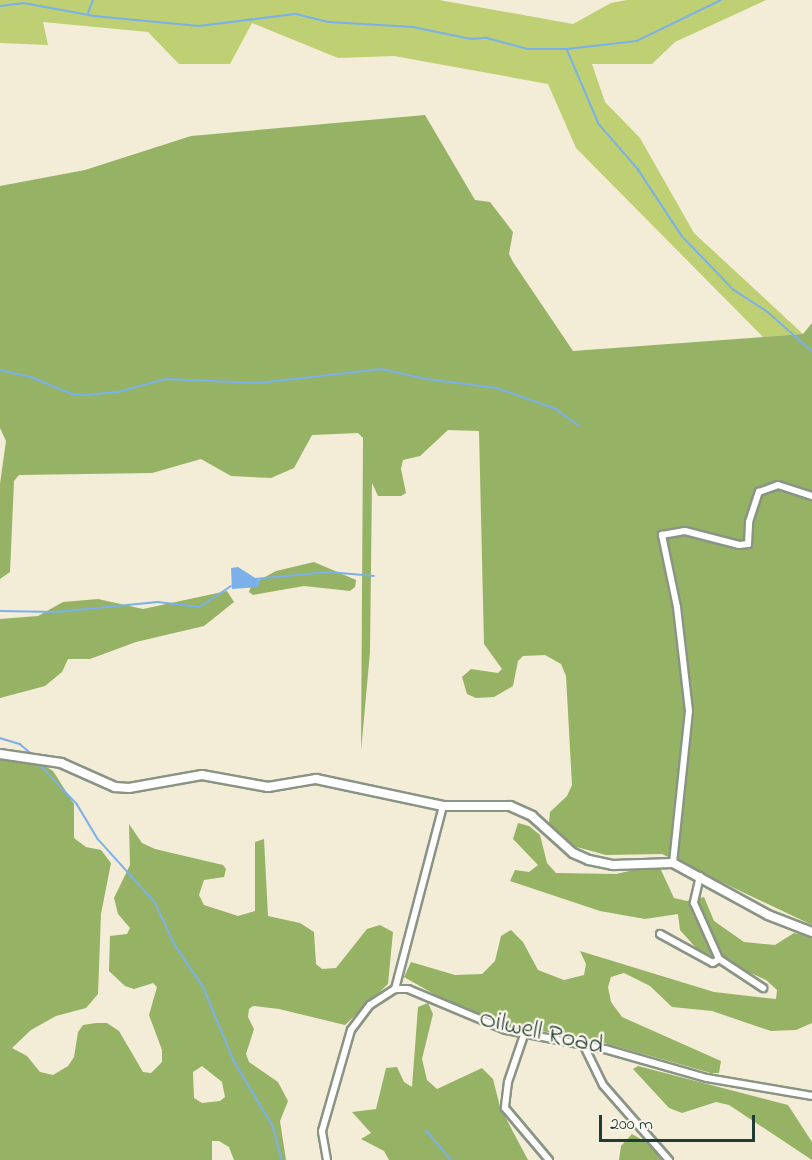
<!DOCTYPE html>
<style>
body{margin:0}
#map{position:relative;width:812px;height:1160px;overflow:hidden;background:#f3ecd6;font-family:"Indie Flower",sans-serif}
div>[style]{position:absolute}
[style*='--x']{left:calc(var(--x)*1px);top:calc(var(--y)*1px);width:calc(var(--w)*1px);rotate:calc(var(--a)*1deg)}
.green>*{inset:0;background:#bed073}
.forest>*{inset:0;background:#96b265}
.water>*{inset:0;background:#7bb0e9}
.stream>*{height:1.5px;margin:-0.75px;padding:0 0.75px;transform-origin:0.75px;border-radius:0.75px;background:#7bb0e9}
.roads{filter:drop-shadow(2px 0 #899485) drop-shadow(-2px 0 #899485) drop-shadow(0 2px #899485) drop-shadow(0 -2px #899485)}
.street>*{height:6px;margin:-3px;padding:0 3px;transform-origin:3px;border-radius:3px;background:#fff}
.secondary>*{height:8px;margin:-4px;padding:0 4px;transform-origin:4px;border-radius:4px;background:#fff}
span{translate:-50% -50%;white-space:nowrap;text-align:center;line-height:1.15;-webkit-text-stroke:4.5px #fbf7ec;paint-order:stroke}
.street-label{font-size:26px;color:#1f3d34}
.scale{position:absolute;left:599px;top:1115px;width:156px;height:27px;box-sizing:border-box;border:3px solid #1f3d34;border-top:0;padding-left:8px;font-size:18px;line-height:21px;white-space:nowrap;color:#1f3d34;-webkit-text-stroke:4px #fbf7ec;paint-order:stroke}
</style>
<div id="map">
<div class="green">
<i style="clip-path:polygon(0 0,439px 0,573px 24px,611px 3px,627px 0,766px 0,675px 42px,652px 64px,592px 64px,605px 102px,640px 138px,694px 233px,803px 334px,763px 337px,576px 148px,548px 84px,394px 56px,338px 58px,252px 23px,230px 64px,179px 64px,148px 32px,43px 22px,48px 45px,0 43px)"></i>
</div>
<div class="forest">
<i style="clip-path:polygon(425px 115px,475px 200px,490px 202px,513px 232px,509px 254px,513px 262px,573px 351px,803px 334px,812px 323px,812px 925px,662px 854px,606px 855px,573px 846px,549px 823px,550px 812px,567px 796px,572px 785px,566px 676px,561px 664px,545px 655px,523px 656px,518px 661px,513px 686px,494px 697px,476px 698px,467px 694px,462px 677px,471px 669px,498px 673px,502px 669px,484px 644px,479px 431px,448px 430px,420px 456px,403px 460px,401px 469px,406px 493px,401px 496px,378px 496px,372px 483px,370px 652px,361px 751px,363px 438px,358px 433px,312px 435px,294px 468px,271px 478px,231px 476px,201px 459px,152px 473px,19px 475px,14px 481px,10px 572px,0 579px,0 484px,6px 441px,0 428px,0 186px,85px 170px,191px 136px)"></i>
<i style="clip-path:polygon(314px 562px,356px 580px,355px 587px,350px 591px,304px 586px,253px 595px,249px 592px,252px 584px,276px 571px)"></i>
<i style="clip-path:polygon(227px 591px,234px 602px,204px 626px,136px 642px,90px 659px,68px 659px,62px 672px,45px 686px,0 698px,0 619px,38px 616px,63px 602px,98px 599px,143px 609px)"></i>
<i style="clip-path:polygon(evenodd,0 758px,42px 764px,53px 771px,74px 804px,74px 838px,86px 847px,101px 850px,111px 863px,101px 914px,98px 994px,86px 1008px,56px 1016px,31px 1030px,12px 1048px,27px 1056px,40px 1072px,53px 1075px,68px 1066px,74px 1057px,78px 1032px,83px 1025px,96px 1023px,107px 1023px,119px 1031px,143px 1072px,151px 1073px,162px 1062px,162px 1050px,149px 1015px,157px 987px,153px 983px,134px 989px,125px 986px,109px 971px,110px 936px,127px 934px,130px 928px,118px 914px,114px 898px,130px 865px,129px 824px,142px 843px,155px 849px,223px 865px,226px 869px,224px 877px,204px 880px,199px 895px,204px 905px,238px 916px,255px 911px,255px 842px,264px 839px,268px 916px,300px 923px,314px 932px,316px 964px,322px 969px,336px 968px,367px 929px,380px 925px,393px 932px,388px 984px,345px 1025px,279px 1009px,253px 1006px,249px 1009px,248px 1017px,254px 1029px,246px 1054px,249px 1062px,278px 1082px,288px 1101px,280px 1121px,286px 1160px,234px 1160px,229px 1147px,219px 1141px,212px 1141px,212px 1160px,0 1160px,0 758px,202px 1066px,222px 1082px,225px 1097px,220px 1101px,202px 1103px,194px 1098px,193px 1072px,202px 1066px)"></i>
<i style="clip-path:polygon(518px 823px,529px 826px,540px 835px,547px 863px,556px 873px,616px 874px,652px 866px,661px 870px,674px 898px,687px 901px,704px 897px,714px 921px,744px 942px,775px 945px,794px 933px,812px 937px,812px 1023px,796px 1030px,771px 1031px,712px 1011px,672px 1007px,650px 986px,624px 973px,611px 977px,608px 987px,611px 1002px,622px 1017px,721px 1061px,719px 1073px,711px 1073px,586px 1038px,501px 1025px,462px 1010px,404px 977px,411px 962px,455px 975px,482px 974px,495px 961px,501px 936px,511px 930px,523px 942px,538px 970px,564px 980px,584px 975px,586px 964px,580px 951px,714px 992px,776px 999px,777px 990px,766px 980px,697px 949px,680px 930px,678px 914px,645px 919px,600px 911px,510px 881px,515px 870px,529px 872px,538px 865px,513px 839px)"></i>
<i style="clip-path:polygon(428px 1003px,433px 1014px,422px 1059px,427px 1080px,437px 1089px,482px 1068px,493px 1079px,500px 1107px,528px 1160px,389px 1160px,384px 1151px,361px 1139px,371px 1133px,352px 1112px,376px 1109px,386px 1068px,397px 1067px,404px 1082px,412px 1087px,418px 1007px)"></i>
<i style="clip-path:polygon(638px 1066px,788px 1105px,812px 1142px,812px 1160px,729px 1105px,716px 1102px,682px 1113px,669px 1108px,633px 1069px)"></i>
<i style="clip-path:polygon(632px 1134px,659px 1150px,661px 1160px,619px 1160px,621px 1146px)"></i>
</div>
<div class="water">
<i style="clip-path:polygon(238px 567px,260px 581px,258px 587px,232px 589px,231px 568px)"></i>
</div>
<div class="stream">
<i style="--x:0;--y:6;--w:24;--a:-7"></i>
<i style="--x:24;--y:3;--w:71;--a:10.5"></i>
<i style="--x:94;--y:16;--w:105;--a:5.4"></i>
<i style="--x:199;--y:26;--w:98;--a:-7.1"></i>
<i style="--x:296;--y:14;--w:34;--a:14"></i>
<i style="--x:329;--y:22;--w:84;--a:3.4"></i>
<i style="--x:413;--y:27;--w:59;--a:11.7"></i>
<i style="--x:471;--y:39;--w:16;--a:-4"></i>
<i style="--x:487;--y:38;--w:42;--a:15"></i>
<i style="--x:528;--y:49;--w:39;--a:0"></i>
<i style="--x:567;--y:49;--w:70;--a:-6.5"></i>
<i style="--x:637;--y:41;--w:93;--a:-26"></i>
<i style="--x:88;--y:13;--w:14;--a:-69"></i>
<i style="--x:567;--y:49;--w:82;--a:66.9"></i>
<i style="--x:599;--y:124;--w:60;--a:49.1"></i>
<i style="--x:638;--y:169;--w:80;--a:56.7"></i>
<i style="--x:682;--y:236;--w:75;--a:46.1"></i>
<i style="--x:734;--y:290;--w:40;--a:32.9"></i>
<i style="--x:768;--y:312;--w:59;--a:41.6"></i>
<i style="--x:0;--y:370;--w:32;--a:13"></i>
<i style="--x:31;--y:377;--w:44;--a:22.5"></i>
<i style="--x:72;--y:394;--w:15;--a:4"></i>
<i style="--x:87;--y:395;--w:31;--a:-6"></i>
<i style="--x:118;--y:392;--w:50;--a:-15.2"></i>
<i style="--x:166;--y:379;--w:93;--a:2.5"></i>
<i style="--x:259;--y:383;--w:123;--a:-6.5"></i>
<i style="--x:381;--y:369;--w:46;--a:12.5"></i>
<i style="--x:426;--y:379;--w:72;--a:7.2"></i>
<i style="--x:497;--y:388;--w:63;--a:19.6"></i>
<i style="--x:556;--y:409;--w:29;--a:36"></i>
<i style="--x:255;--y:579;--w:74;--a:-5.4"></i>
<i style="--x:329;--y:572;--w:45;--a:5.1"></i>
<i style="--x:0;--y:611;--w:56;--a:1"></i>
<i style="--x:56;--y:612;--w:102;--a:-5.6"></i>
<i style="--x:158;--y:602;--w:42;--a:6.8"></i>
<i style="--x:200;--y:607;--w:37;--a:-34"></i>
<i style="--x:0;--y:738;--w:21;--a:17"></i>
<i style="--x:20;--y:744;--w:17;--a:40"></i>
<i style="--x:39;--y:764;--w:55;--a:46.5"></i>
<i style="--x:77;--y:804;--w:41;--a:59"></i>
<i style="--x:98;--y:839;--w:85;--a:47.9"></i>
<i style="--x:155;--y:902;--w:47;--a:65.1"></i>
<i style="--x:175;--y:945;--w:52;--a:56"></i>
<i style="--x:204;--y:988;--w:79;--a:67.7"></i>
<i style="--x:234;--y:1061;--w:76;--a:59"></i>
<i style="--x:273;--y:1126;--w:35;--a:75"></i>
<i style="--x:426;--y:1130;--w:39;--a:50"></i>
</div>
<div class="roads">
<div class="street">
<i style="--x:673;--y:863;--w:153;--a:-84"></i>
<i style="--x:689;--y:711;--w:105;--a:-96.6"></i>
<i style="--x:677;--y:607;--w:74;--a:-101.8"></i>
<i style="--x:662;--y:535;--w:23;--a:-10"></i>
<i style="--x:685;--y:531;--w:56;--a:14.5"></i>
<i style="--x:739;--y:545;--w:9;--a:-6"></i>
<i style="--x:748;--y:544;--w:22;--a:-87"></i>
<i style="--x:749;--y:522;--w:32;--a:-72"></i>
<i style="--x:759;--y:492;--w:20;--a:-20"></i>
<i style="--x:778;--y:485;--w:36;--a:18"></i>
<i style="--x:700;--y:876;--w:28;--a:103"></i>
<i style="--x:694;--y:903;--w:61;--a:65.9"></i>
<i style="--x:660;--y:934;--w:60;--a:28.7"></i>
<i style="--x:713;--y:963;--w:7;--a:-34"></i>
<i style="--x:719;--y:959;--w:53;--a:33.4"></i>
<i style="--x:395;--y:989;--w:189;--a:-75.3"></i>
<i style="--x:524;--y:1035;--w:50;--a:108.8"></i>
<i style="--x:508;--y:1082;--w:26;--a:97"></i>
<i style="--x:505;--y:1108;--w:68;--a:49.8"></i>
<i style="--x:584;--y:1046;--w:43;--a:64"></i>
<i style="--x:603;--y:1085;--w:100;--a:48.7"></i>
<i style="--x:327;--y:1160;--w:29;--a:-100"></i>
<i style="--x:322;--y:1131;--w:105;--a:-74"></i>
<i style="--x:351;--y:1030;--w:31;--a:-53"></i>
<i style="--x:370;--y:1005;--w:30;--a:-33"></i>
<i style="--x:395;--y:989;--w:13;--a:0"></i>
<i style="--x:408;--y:989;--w:106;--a:22.7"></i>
<i style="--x:506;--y:1030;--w:101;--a:10.9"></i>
<i style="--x:605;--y:1049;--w:106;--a:15.9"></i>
<i style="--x:707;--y:1078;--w:107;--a:9.7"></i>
</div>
<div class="secondary">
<i style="--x:0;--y:754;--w:62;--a:8.4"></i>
<i style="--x:61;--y:763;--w:59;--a:24"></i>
<i style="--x:115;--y:787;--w:14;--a:4"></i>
<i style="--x:129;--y:788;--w:74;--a:-10.1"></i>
<i style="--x:202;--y:775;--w:67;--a:10.3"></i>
<i style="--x:268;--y:787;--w:49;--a:-9.5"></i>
<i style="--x:316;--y:779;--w:130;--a:12"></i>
<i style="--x:443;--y:806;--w:67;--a:0"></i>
<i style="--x:510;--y:806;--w:24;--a:24"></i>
<i style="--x:532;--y:816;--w:55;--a:42.1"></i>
<i style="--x:573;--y:853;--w:17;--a:24"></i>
<i style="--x:589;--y:860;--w:25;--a:12"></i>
<i style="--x:613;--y:865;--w:60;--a:-1.9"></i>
<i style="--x:673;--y:863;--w:108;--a:28.7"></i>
<i style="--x:768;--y:915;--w:47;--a:21.1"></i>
</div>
</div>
<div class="street-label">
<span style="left:541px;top:1034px;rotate:13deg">Oilwell Road</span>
</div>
<div class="scale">200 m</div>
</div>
